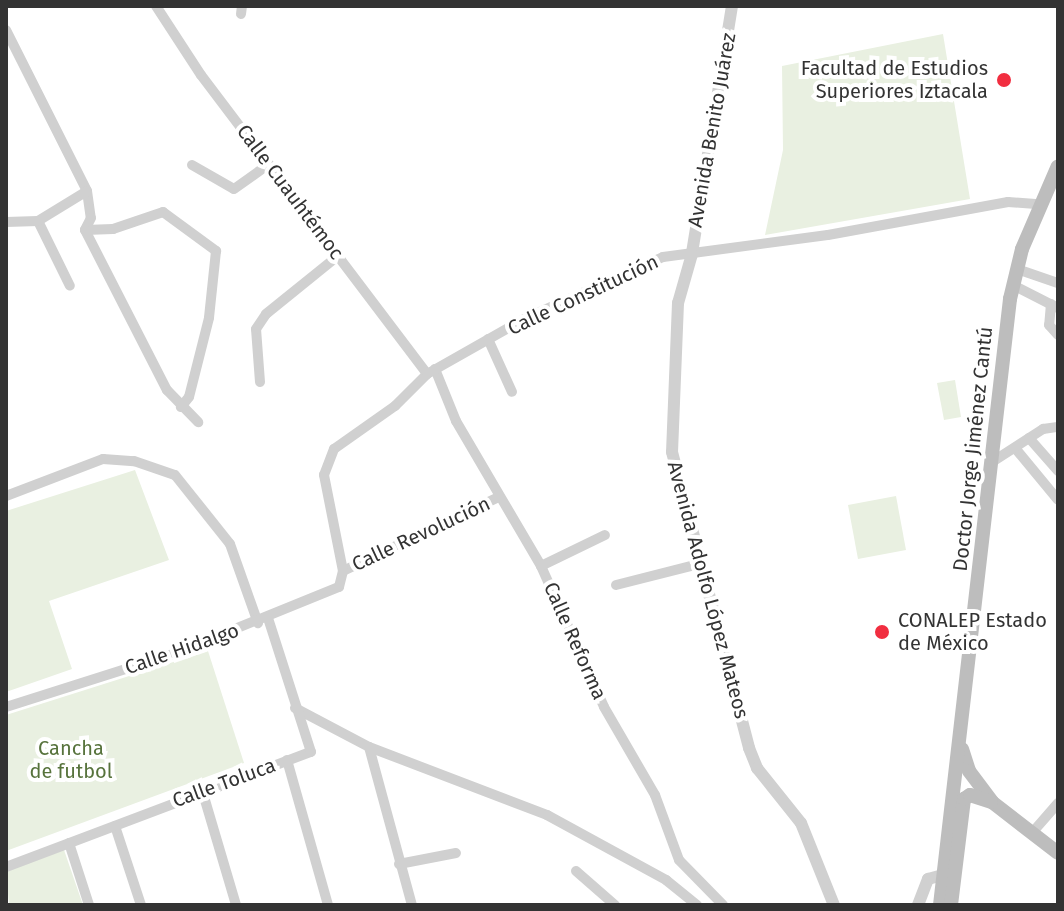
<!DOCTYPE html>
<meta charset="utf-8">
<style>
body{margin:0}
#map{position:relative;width:1064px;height:911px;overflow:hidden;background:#fff;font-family:"Fira Sans",sans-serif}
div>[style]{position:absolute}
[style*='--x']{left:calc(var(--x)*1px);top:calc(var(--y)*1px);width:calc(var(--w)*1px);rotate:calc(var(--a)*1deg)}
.green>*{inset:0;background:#e9f0e1}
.minor>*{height:10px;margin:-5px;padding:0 5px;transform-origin:5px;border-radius:5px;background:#d0d0d0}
.tertiary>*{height:12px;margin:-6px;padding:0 6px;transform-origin:6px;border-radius:6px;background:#d0d0d0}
.secondary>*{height:14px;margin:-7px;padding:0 7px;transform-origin:7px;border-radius:7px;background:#bdbdbd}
.dots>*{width:22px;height:22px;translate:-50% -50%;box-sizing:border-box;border:4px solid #fff;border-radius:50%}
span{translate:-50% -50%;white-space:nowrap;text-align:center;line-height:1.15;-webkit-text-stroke:8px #fff;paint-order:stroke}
.poi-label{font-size:20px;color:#333}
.right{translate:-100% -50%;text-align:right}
.left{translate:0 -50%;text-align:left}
.street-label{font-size:20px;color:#333}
.park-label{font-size:20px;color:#57733c}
.frame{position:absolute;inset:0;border:8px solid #333;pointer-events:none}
</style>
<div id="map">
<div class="green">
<i style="clip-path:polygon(943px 34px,970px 199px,765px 235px,783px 150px,782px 66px)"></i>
<i style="clip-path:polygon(955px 380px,961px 417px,944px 420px,937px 383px)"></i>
<i style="clip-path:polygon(135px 470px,169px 560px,49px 601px,72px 669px,6px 692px,6px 511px)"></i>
<i style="clip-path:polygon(896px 496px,906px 550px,858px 559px,848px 505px)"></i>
<i style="clip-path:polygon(208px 651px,244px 763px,6px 851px,6px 715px)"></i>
<i style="clip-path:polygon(64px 850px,83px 905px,9px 905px,6px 870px)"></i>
</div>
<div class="minor">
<i style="--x:156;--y:6;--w:82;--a:56.9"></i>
<i style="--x:201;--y:75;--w:375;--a:52.9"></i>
<i style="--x:241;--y:14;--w:8;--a:-83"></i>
<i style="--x:6;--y:30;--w:180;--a:63.3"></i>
<i style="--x:87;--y:191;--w:27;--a:82"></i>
<i style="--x:91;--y:218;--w:13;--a:117"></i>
<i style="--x:192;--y:165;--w:48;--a:29.7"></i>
<i style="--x:234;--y:189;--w:43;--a:-35.5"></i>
<i style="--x:38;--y:221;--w:72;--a:63.8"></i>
<i style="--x:6;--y:222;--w:32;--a:-2"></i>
<i style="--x:38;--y:221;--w:57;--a:-31.5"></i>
<i style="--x:85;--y:230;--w:28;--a:-2"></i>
<i style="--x:113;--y:229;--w:53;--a:-18.8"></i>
<i style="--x:163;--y:212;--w:66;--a:36.3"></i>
<i style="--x:216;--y:251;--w:67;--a:96"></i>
<i style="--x:209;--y:318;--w:81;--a:104.2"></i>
<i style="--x:189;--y:397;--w:13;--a:129"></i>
<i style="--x:85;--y:230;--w:180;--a:62.9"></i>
<i style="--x:167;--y:390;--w:45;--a:45.9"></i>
<i style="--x:1017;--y:269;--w:43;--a:18.9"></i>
<i style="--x:1013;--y:285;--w:51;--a:27.1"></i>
<i style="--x:1051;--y:304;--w:21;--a:95"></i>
<i style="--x:1049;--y:325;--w:13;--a:48"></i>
<i style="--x:488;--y:339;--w:58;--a:65.6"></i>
<i style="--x:435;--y:369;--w:56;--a:68"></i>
<i style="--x:456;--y:421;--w:168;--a:59.6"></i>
<i style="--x:541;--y:566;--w:154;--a:65.9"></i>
<i style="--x:604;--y:707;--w:102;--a:59.9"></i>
<i style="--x:655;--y:795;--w:69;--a:69.7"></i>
<i style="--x:679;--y:860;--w:63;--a:45.6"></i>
<i style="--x:260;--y:382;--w:53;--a:-94.3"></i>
<i style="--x:256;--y:329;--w:18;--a:-56"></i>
<i style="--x:266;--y:314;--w:92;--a:-38.9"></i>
<i style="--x:1029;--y:438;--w:44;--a:48.7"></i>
<i style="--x:1015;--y:448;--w:67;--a:50.4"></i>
<i style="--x:992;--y:462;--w:61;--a:-32.9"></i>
<i style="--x:1043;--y:429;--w:15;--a:-8"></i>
<i style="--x:6;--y:496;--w:104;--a:-20.9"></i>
<i style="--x:103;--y:459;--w:31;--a:4"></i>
<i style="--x:134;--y:461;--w:43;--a:18.9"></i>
<i style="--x:175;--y:475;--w:88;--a:51.4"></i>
<i style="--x:230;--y:544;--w:84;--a:70.5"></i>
<i style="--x:541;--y:566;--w:71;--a:-25.8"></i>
<i style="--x:343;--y:571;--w:173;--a:-25.4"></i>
<i style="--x:616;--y:585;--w:90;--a:-14.2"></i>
<i style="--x:6;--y:707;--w:175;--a:-17.6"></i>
<i style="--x:173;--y:654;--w:179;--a:-22"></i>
<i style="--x:339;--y:587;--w:16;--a:-76"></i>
<i style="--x:343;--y:571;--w:98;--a:-101.2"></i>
<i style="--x:324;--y:475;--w:28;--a:-69"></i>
<i style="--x:334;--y:449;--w:75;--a:-35.2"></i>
<i style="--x:395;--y:406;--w:45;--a:-45"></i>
<i style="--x:427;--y:374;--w:114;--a:-29.5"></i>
<i style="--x:526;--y:318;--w:150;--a:-24"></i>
<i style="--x:663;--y:257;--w:166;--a:-7.6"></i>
<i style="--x:828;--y:235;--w:183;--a:-10.4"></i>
<i style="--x:1008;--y:202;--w:31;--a:4"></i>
<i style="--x:295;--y:708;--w:84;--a:27.8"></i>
<i style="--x:369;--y:747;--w:191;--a:20.9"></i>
<i style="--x:547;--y:815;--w:136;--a:28.6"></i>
<i style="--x:666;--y:880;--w:40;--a:39"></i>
<i style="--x:369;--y:747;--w:164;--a:74.8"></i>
<i style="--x:287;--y:760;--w:151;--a:74.2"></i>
<i style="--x:202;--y:790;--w:120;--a:73.5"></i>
<i style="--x:115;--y:826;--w:83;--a:71.8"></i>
<i style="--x:1031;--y:834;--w:41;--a:-48.9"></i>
<i style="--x:69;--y:843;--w:65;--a:72.1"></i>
<i style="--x:399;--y:864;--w:58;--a:-10.9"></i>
<i style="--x:6;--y:867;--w:326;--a:-20.7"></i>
<i style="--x:311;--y:752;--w:141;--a:-107.8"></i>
<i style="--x:576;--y:871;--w:52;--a:41.1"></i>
</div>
<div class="tertiary">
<i style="--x:732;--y:6;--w:251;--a:99.2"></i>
<i style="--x:692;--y:254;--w:51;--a:105.9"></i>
<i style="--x:678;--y:303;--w:149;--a:92.3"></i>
<i style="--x:672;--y:452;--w:306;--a:75.4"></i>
<i style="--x:749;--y:748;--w:22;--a:68"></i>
<i style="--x:757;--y:768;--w:70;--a:51.3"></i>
<i style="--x:801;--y:823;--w:88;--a:68.1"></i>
<i style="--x:918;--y:905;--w:28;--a:-69"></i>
<i style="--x:928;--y:879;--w:23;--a:-15"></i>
</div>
<div class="secondary">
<i style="--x:962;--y:749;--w:23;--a:72"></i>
<i style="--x:969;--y:771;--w:39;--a:53"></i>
<i style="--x:992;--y:802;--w:83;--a:37.7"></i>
<i style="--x:940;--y:905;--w:610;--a:-83.41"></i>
<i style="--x:1010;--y:299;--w:51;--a:-76.5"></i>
<i style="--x:1022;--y:249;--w:90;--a:-66.6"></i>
<i style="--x:951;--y:905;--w:107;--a:-83"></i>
<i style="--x:964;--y:799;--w:7;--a:-34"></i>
<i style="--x:970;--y:795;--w:22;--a:18"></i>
</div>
<div class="dots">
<i style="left:1004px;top:80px;background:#f12e40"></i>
<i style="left:882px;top:632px;background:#f12e40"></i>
</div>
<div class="poi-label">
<span class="right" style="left:988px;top:80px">Facultad de Estudios<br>Superiores Iztacala</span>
<span class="left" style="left:898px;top:632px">CONALEP Estado<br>de México</span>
</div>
<div class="street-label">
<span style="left:712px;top:130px;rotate:-80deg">Avenida Benito Juárez</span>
<span style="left:290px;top:192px;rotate:53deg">Calle Cuauhtémoc</span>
<span style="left:583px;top:295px;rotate:-25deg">Calle Constitución</span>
<span style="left:973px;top:449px;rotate:-84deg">Doctor Jorge Jiménez Cantú</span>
<span style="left:421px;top:534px;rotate:-25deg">Calle Revolución</span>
<span style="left:708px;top:590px;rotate:75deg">Avenida Adolfo López Mateos</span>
<span style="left:575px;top:641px;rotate:66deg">Calle Reforma</span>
<span style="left:182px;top:649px;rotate:-19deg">Calle Hidalgo</span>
<span style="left:224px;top:783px;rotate:-20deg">Calle Toluca</span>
</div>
<div class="park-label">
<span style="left:71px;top:760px">Cancha<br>de futbol</span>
</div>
<div class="frame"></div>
</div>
